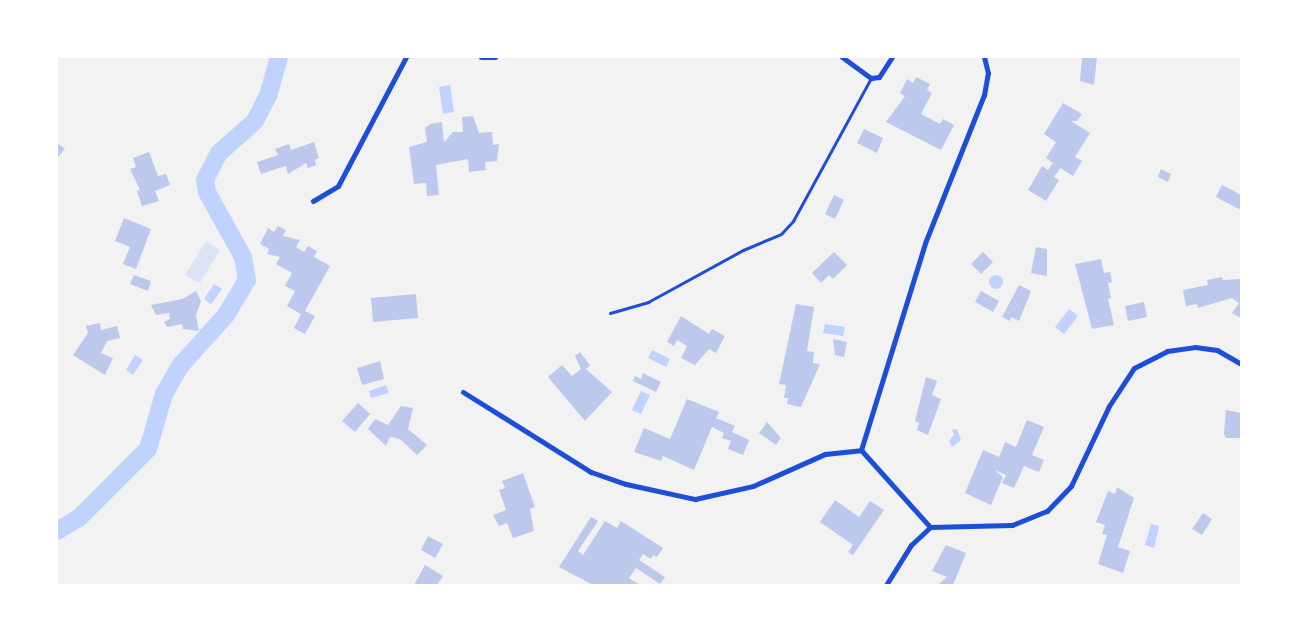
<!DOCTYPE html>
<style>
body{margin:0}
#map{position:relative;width:1298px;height:642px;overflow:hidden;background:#f2f2f2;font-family:Raleway,sans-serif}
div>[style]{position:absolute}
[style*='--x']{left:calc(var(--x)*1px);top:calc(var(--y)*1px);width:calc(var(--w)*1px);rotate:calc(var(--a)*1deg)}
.green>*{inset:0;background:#dbe4f7}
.water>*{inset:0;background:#bfd3fe}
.round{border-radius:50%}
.river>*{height:18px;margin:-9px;padding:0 9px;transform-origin:9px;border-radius:9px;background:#bfd3fe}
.building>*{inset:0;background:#bdc9ec}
.service>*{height:3px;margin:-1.5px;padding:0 1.5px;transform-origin:1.5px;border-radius:1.5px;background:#1d4ed8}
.minor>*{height:5px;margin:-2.5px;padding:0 2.5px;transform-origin:2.5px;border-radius:2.5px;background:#1d4ed8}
span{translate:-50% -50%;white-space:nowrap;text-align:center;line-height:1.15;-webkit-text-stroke:4.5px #fff;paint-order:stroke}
.frame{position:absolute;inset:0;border:58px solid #fff;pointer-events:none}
</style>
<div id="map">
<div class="green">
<i style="clip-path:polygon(206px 241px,220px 250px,200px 283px,185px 275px)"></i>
</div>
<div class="water">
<i style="clip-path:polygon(450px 85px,454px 112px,443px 114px,439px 87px)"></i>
<i class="round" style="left:989px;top:275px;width:14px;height:14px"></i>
<i style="clip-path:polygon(214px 284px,222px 289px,211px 304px,204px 299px)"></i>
<i style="clip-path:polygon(1069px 309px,1078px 316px,1064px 334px,1055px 327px)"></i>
<i style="clip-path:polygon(825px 324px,845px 327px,843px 336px,823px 333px)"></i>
<i style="clip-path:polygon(652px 350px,670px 359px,666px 367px,648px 358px)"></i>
<i style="clip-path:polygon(135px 355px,143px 360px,133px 375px,126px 370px)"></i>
<i style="clip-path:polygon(386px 385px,389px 393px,371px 398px,369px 391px)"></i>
<i style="clip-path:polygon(641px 391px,650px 395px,641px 414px,632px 410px)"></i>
<i style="clip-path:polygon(957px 429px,961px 440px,952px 447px,949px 441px,954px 435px,952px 430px)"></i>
<i style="clip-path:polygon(1151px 524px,1159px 526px,1154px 548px,1145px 545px)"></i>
</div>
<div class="river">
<i style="--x:57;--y:531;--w:26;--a:-31"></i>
<i style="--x:79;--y:518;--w:98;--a:-45"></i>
<i style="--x:148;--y:449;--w:57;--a:-73.8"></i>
<i style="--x:164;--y:394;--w:34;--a:-60"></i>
<i style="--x:181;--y:365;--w:67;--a:-48"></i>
<i style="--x:226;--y:315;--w:41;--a:-59"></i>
<i style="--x:247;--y:280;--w:23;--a:-100"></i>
<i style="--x:243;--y:257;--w:74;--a:-119"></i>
<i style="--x:207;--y:192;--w:12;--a:-99"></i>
<i style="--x:205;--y:180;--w:30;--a:-63"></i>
<i style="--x:219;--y:153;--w:48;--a:-41.6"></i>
<i style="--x:255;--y:121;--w:28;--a:-63"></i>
<i style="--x:268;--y:96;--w:41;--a:-74.2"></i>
</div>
<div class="building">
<i style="clip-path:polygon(1082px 57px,1097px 57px,1094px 85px,1080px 81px)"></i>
<i style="clip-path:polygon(916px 77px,930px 84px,927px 90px,932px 93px,921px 114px,940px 124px,943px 119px,954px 125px,941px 150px,886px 122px,905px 96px,900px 93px,907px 79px,913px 83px)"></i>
<i style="clip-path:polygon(1063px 103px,1082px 114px,1077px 121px,1071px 121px,1090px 133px,1075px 157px,1082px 161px,1073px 176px,1060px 168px,1054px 177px,1059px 180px,1046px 201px,1028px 190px,1042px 166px,1048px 170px,1053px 163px,1046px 158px,1056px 142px,1044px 134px)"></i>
<i style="clip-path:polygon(473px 116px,479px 133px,492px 132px,493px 145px,499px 144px,497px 161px,485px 162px,486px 170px,469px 172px,468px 159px,436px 165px,439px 195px,427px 196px,426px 183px,414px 184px,409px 147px,427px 142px,425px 128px,430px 124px,442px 122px,444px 142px,453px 132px,463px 132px,462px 117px)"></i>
<i style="clip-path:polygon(864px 129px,883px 138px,877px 153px,857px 143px)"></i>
<i style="clip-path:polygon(314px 142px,319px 158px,315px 160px,316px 165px,308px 168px,306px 163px,288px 174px,286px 166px,261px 174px,257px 162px,278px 155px,275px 149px,289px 144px,291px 150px)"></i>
<i style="clip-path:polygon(57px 143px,65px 149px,57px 158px)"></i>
<i style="clip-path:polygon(149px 152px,158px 176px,166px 174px,170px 185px,155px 191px,159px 201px,142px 206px,137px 191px,140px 190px,130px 169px,136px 167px,133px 158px)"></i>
<i style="clip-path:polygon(1161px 169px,1171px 174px,1168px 182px,1158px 177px)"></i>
<i style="clip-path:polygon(1222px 185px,1241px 195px,1241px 210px,1216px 197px)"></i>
<i style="clip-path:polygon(834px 195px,844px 200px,835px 219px,825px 214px)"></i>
<i style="clip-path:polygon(124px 218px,151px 229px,136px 269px,123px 264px,130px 247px,115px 241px)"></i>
<i style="clip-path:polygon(278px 226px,286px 230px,283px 236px,300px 240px,296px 247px,304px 252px,308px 246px,317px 251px,314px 257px,330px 266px,305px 311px,315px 316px,305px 334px,294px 328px,301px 314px,287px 306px,295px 291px,285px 286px,292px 273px,276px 264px,280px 257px,267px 254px,269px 249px,260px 244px,268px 228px,274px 232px)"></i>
<i style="clip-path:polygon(1036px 247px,1047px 249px,1047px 276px,1031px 273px)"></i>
<i style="clip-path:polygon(834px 252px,847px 265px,833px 279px,829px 275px,821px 283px,812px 273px)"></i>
<i style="clip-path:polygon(983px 252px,993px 262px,981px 274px,971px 264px)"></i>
<i style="clip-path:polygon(1101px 259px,1104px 273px,1110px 272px,1112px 282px,1108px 283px,1111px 298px,1108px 299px,1114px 325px,1092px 329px,1075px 264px)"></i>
<i style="clip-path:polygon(134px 275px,151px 281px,148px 291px,130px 284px)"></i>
<i style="clip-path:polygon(1222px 277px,1223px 280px,1241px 279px,1241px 318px,1232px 313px,1239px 303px,1232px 298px,1198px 308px,1197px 304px,1186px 306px,1183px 290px,1208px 285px,1207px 280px)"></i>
<i style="clip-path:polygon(1019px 285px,1031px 291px,1019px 321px,1011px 317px,1010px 321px,1002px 317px)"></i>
<i style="clip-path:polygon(196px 291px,201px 301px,196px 315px,199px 331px,183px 329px,182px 324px,167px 327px,164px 322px,170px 319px,169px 313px,156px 315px,151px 305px,182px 299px)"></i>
<i style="clip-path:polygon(981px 291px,999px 301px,993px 312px,975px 302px)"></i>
<i style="clip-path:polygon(416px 294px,418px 318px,373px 322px,371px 298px)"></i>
<i style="clip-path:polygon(1144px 302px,1147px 317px,1128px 321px,1125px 306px)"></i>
<i style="clip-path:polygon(796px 304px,814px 307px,807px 351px,814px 352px,813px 363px,820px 364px,801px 407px,787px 404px,788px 398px,784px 398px,786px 385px,779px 384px)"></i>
<i style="clip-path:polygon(681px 316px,709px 334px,712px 329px,725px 336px,716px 353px,709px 349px,695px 365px,681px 358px,687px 346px,677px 340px,674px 346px,667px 342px)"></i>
<i style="clip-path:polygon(100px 323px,101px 330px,117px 326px,120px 338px,107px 341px,101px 353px,113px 358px,105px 375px,73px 355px,88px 333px,86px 326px)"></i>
<i style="clip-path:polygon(833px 339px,847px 342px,844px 357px,835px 355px)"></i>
<i style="clip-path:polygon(580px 352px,590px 365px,586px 369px,612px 392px,585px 421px,548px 377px,562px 365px,572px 376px,581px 369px,575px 356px)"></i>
<i style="clip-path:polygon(380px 361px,384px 379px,362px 385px,357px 368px)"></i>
<i style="clip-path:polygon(643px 373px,661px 382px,656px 392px,633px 381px,635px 376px,641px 379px)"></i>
<i style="clip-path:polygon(926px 377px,937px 381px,932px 395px,941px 399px,928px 435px,917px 430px,919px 423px,915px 421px)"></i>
<i style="clip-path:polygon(687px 399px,719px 412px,716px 418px,735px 426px,732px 432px,749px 440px,743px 455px,728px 449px,731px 441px,722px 438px,724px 433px,712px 427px,694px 470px,663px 456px,661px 461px,634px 452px,644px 428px,670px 439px)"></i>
<i style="clip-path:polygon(358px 403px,370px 414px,355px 432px,342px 421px)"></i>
<i style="clip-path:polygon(401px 406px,413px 408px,408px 429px,427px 445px,417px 455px,400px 439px,390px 437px,386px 446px,368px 429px,375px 419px,388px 425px)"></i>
<i style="clip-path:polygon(1226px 410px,1241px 413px,1241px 438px,1226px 438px,1224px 434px)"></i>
<i style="clip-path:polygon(1027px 420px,1044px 427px,1032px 455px,1044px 460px,1039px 472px,1024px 466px,1014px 488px,1002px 483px,1006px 475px,995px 470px,1003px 477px,991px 505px,965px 493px,983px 450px,999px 457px,1005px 442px,1016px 447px)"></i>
<i style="clip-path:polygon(767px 422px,781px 438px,776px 445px,759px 433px)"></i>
<i style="clip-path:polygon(523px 473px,535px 507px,530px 509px,534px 531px,513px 538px,507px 523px,499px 526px,493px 515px,506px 510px,499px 490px,505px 488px,502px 481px)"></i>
<i style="clip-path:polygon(1117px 487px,1134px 498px,1118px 547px,1130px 551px,1123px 573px,1098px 564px,1107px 535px,1102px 534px,1105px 525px,1096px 522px,1108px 491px,1115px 494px)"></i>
<i style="clip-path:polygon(835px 500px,859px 517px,870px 501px,884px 510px,853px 555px,848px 552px,853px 545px,820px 522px)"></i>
<i style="clip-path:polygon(1203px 513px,1212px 519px,1202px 535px,1192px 529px)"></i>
<i style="clip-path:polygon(591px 517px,598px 521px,578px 551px,583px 555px,605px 521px,617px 528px,621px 521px,663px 548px,657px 557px,653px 555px,651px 559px,643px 554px,639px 560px,665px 577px,660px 584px,636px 568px,629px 578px,640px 585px,593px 585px,559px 567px)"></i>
<i style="clip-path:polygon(428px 536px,443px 544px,435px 558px,421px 550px)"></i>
<i style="clip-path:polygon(946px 545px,966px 553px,953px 585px,938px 585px,947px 577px,932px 571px)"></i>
<i style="clip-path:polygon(425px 565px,443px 576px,437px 585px,414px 585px)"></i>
</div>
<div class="service">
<i style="--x:610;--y:313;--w:40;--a:-16"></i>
<i style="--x:648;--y:302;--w:108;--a:-28.7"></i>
<i style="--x:743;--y:250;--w:41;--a:-22.8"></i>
<i style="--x:781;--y:234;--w:18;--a:-47"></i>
<i style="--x:793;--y:221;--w:163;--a:-61.4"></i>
</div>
<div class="minor">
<i style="--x:481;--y:57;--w:14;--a:0"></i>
<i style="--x:842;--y:57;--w:36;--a:36"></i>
<i style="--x:871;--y:78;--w:8;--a:-7"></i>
<i style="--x:879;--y:77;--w:24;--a:-57"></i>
<i style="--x:313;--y:201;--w:29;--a:-31"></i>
<i style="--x:338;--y:186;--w:146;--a:-62.2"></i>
<i style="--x:463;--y:392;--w:151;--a:32"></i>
<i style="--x:591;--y:472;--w:37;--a:19"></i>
<i style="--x:626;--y:484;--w:71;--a:12.3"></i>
<i style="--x:695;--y:499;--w:59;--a:-12.6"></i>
<i style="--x:753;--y:486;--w:79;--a:-24"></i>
<i style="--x:825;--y:454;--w:36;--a:-6"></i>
<i style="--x:861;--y:450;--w:103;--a:48.1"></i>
<i style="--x:930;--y:527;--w:82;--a:-1.4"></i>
<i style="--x:1012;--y:525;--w:38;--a:-22"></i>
<i style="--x:1047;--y:511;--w:35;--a:-46"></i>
<i style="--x:1071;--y:486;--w:89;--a:-64.6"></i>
<i style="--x:1109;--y:406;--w:45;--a:-56.7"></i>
<i style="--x:1134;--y:368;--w:37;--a:-27"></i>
<i style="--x:1167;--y:351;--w:28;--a:-8"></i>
<i style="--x:1195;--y:347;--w:22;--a:8"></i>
<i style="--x:1217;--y:350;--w:28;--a:30"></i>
<i style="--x:861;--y:450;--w:217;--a:-72.8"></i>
<i style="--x:925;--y:243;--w:159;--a:-68.3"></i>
<i style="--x:984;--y:95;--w:22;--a:-80"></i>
<i style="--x:988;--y:73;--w:16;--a:-104"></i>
<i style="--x:886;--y:585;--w:47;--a:-58"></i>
<i style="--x:911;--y:545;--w:26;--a:-43"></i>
</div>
<div class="frame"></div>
</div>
